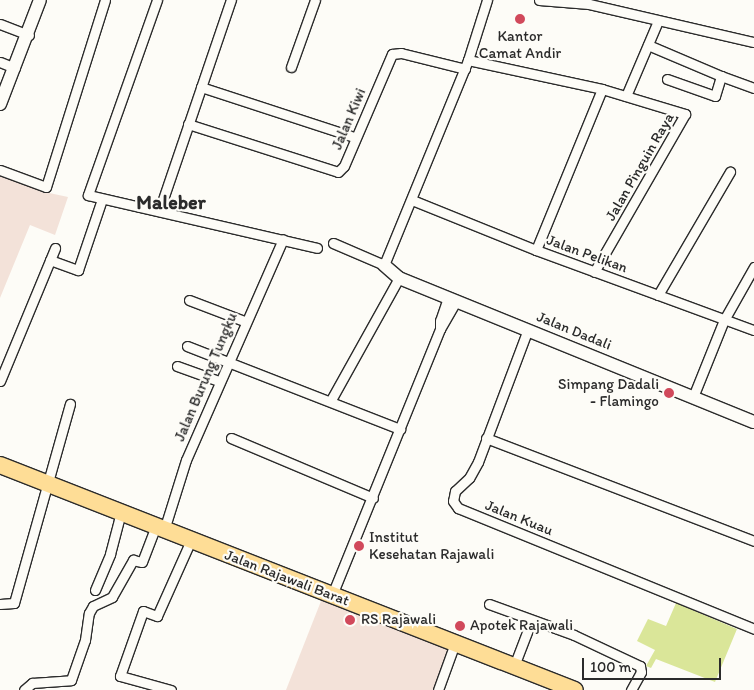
<!DOCTYPE html>
<style>
body{margin:0}
#map{position:relative;width:754px;height:690px;overflow:hidden;background:#fdfcf7;font-family:Itim,sans-serif}
div>[style]{position:absolute}
[style*='--x']{left:calc(var(--x)*1px);top:calc(var(--y)*1px);width:calc(var(--w)*1px);rotate:calc(var(--a)*1deg)}
.built>*{inset:0;background:#f3e2d9}
.green>*{inset:0;background:#dae699}
.roads{filter:drop-shadow(1px 0 #2b2b2b) drop-shadow(-1px 0 #2b2b2b) drop-shadow(0 1px #2b2b2b) drop-shadow(0 -1px #2b2b2b)}
.street>*{height:9px;margin:-4.5px;padding:0 4.5px;transform-origin:4.5px;border-radius:4.5px;background:#fdfcf7}
.secondary>*{height:12px;margin:-6px;padding:0 6px;transform-origin:6px;border-radius:6px;background:#fdfcf7}
.highway>*{height:16px;margin:-8px;padding:0 8px;transform-origin:8px;border-radius:8px;background:#fedd96}
.dots>*{width:14px;height:14px;translate:-50% -50%;box-sizing:border-box;border:2px solid #fdfcf7;border-radius:50%}
span{translate:-50% -50%;white-space:nowrap;text-align:center;line-height:1.15;-webkit-text-stroke:4.5px #fdfcf7;paint-order:stroke}
.poi-label{font-size:15px;color:#2b2b2b}
.right{translate:-100% -50%;text-align:right}
.left{translate:0 -50%;text-align:left}
.street-label{font-size:15px;color:#2b2b2b}
.district-label{font-size:20px;color:#2b2b2b;font-weight:700}
.scale{position:absolute;left:582px;top:658px;width:139px;height:22px;box-sizing:border-box;border:2px solid #2b2b2b;border-top:0;padding-left:6px;font-size:15px;line-height:18px;white-space:nowrap;color:#2b2b2b;-webkit-text-stroke:4px #fdfcf7;paint-order:stroke}
</style>
<div id="map">
<div class="built">
<i style="clip-path:polygon(0 172px,40px 191px,68px 197px,55px 235px,30px 225px,0 298px)"></i>
<i style="clip-path:polygon(323px 596px,449px 645px,434px 690px,286px 690px)"></i>
</div>
<div class="green">
<i style="clip-path:polygon(676px 603px,737px 629px,715px 682px,656px 659px,651px 668px,646px 666px,655px 650px,637px 641px,648px 619px,666px 626px)"></i>
</div>
<div class="roads">
<div class="street">
<i style="--x:157;--y:0;--w:207;--a:109.5"></i>
<i style="--x:88;--y:195;--w:235;--a:13"></i>
<i style="--x:539;--y:0;--w:50;--a:4.6"></i>
<i style="--x:589;--y:4;--w:169;--a:13"></i>
<i style="--x:0;--y:24;--w:31;--a:21"></i>
<i style="--x:648;--y:45;--w:79;--a:23"></i>
<i style="--x:468;--y:60;--w:137;--a:12.2"></i>
<i style="--x:602;--y:89;--w:87;--a:16.8"></i>
<i style="--x:685;--y:114;--w:182;--a:119.9"></i>
<i style="--x:0;--y:62;--w:16;--a:22"></i>
<i style="--x:291;--y:67;--w:71;--a:-70.3"></i>
<i style="--x:667;--y:79;--w:51;--a:19.5"></i>
<i style="--x:715;--y:96;--w:21;--a:-73"></i>
<i style="--x:721;--y:76;--w:35;--a:20"></i>
<i style="--x:201;--y:87;--w:161;--a:18.1"></i>
<i style="--x:626;--y:96;--w:82;--a:-66.9"></i>
<i style="--x:188;--y:124;--w:157;--a:17.7"></i>
<i style="--x:338;--y:172;--w:8;--a:-45"></i>
<i style="--x:344;--y:166;--w:122;--a:-66.8"></i>
<i style="--x:392;--y:54;--w:9;--a:-6"></i>
<i style="--x:401;--y:53;--w:66;--a:14"></i>
<i style="--x:0;--y:170;--w:49;--a:20.3"></i>
<i style="--x:46;--y:187;--w:196;--a:-72.5"></i>
<i style="--x:412;--y:200;--w:134;--a:22"></i>
<i style="--x:536;--y:250;--w:232;--a:20.2"></i>
<i style="--x:159;--y:211;--w:223;--a:-71.2"></i>
<i style="--x:333;--y:243;--w:56;--a:23.3"></i>
<i style="--x:384;--y:265;--w:222;--a:-67.7"></i>
<i style="--x:468;--y:60;--w:63;--a:-72.4"></i>
<i style="--x:536;--y:250;--w:174;--a:-67.7"></i>
<i style="--x:50;--y:260;--w:30;--a:20"></i>
<i style="--x:78;--y:270;--w:75;--a:-71.3"></i>
<i style="--x:658;--y:295;--w:143;--a:-59.7"></i>
<i style="--x:189;--y:300;--w:59;--a:20.9"></i>
<i style="--x:440;--y:329;--w:8;--a:-90"></i>
<i style="--x:440;--y:321;--w:24;--a:-71"></i>
<i style="--x:528;--y:329;--w:142;--a:110.6"></i>
<i style="--x:478;--y:462;--w:18;--a:119"></i>
<i style="--x:469;--y:478;--w:19;--a:137"></i>
<i style="--x:455;--y:491;--w:10;--a:101"></i>
<i style="--x:453;--y:501;--w:9;--a:54"></i>
<i style="--x:458;--y:508;--w:320;--a:22.2"></i>
<i style="--x:187;--y:346;--w:229;--a:21.3"></i>
<i style="--x:177;--y:366;--w:45;--a:19.7"></i>
<i style="--x:0;--y:381;--w:144;--a:-67.5"></i>
<i style="--x:693;--y:397;--w:83;--a:-68.1"></i>
<i style="--x:724;--y:320;--w:61;--a:-60.5"></i>
<i style="--x:331;--y:400;--w:140;--a:-60.9"></i>
<i style="--x:231;--y:438;--w:154;--a:22.9"></i>
<i style="--x:486;--y:438;--w:287;--a:21"></i>
<i style="--x:164;--y:530;--w:73;--a:-72.6"></i>
<i style="--x:186;--y:460;--w:241;--a:-66.3"></i>
<i style="--x:95;--y:590;--w:39;--a:-67"></i>
<i style="--x:110;--y:554;--w:43;--a:-75.3"></i>
<i style="--x:332;--y:595;--w:287;--a:-67.9"></i>
<i style="--x:440;--y:329;--w:32;--a:-60"></i>
<i style="--x:0;--y:604;--w:14;--a:-4"></i>
<i style="--x:14;--y:603;--w:207;--a:-74.3"></i>
<i style="--x:489;--y:604;--w:90;--a:20"></i>
<i style="--x:574;--y:635;--w:73;--a:25.2"></i>
<i style="--x:640;--y:666;--w:6;--a:81"></i>
<i style="--x:641;--y:672;--w:21;--a:119"></i>
<i style="--x:514;--y:666;--w:40;--a:-69"></i>
<i style="--x:24;--y:690;--w:11;--a:-41"></i>
<i style="--x:32;--y:683;--w:39;--a:-4"></i>
<i style="--x:71;--y:680;--w:42;--a:-70.7"></i>
<i style="--x:85;--y:640;--w:27;--a:-82"></i>
<i style="--x:89;--y:613;--w:8;--a:-60"></i>
<i style="--x:93;--y:606;--w:21;--a:-25"></i>
<i style="--x:112;--y:597;--w:43;--a:-60.4"></i>
<i style="--x:133;--y:560;--w:9;--a:13"></i>
<i style="--x:142;--y:562;--w:39;--a:-69"></i>
<i style="--x:171;--y:690;--w:53;--a:-164.6"></i>
<i style="--x:120;--y:676;--w:69;--a:-70.5"></i>
<i style="--x:143;--y:611;--w:15;--a:20"></i>
<i style="--x:157;--y:616;--w:83;--a:-65.9"></i>
<i style="--x:438;--y:690;--w:50;--a:-70.1"></i>
</div>
<div class="secondary">
<i style="--x:0;--y:104;--w:111;--a:-69"></i>
<i style="--x:384;--y:265;--w:20;--a:41"></i>
<i style="--x:399;--y:278;--w:383;--a:22.1"></i>
</div>
<div class="highway">
<i style="--x:0;--y:465;--w:617;--a:21.37"></i>
</div>
</div>
<div class="dots">
<i style="left:520px;top:19px;background:#d1495b"></i>
<i style="left:669px;top:393px;background:#d1495b"></i>
<i style="left:359px;top:546px;background:#d1495b"></i>
<i style="left:350px;top:620px;background:#d1495b"></i>
<i style="left:460px;top:626px;background:#d1495b"></i>
</div>
<div class="poi-label">
<span style="left:520px;top:45px">Kantor<br>Camat Andir</span>
<span class="right" style="left:659px;top:393px">Simpang Dadali<br>- Flamingo</span>
<span class="left" style="left:369px;top:546px">Institut<br>Kesehatan Rajawali</span>
<span class="left" style="left:361px;top:620px">RS Rajawali</span>
<span class="left" style="left:470px;top:626px">Apotek Rajawali</span>
</div>
<div class="street-label">
<span style="left:349px;top:119px;rotate:-67deg">Jalan Kiwi</span>
<span style="left:640px;top:167px;rotate:-60deg">Jalan Pinguin Raya</span>
<span style="left:587px;top:254px;rotate:20deg">Jalan Pelikan</span>
<span style="left:574px;top:331px;rotate:22deg">Jalan Dadali</span>
<span style="left:206px;top:377px;rotate:-67deg">Jalan Burung Tungku</span>
<span style="left:519px;top:518px;rotate:22deg">Jalan Kuau</span>
<span style="left:287px;top:578px;rotate:21deg">Jalan Rajawali Barat</span>
</div>
<div class="district-label">
<span style="left:171px;top:202px">Maleber</span>
</div>
<div class="scale">100 m</div>
</div>
